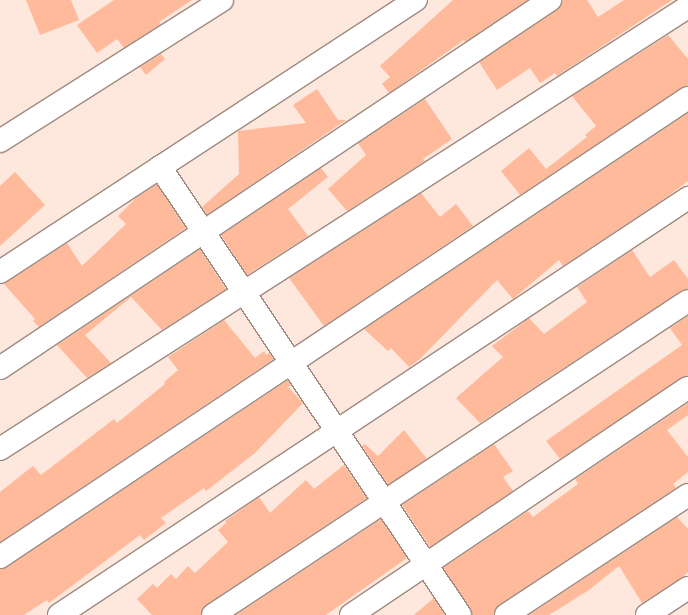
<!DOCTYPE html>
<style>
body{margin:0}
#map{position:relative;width:688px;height:615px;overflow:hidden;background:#fee7dc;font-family:"Space Grotesk",sans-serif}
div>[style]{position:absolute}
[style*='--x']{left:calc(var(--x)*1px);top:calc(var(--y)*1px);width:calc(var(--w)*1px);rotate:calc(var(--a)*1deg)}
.building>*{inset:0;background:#feba9a}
.roads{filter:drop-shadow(1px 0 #9f8a80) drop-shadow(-1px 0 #9f8a80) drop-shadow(0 1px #9f8a80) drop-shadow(0 -1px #9f8a80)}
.street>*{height:22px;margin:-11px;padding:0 11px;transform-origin:11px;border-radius:11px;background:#fff}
span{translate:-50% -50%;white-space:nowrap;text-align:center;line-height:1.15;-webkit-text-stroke:3px #fff;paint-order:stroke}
</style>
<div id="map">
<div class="building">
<i style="clip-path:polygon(26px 0,71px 0,79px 20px,40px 35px)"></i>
<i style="clip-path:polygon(114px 0,192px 0,159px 22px,161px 24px,124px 48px,117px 39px,97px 53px,77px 25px)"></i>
<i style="clip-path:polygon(453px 0,528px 0,465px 42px,464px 40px,389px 93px,382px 84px,390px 77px,380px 66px)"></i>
<i style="clip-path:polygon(562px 0,587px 0,598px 17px,624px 0,672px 0,557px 76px,555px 73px,540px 83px,530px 68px,497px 90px,479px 62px,557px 10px)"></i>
<i style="clip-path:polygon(668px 35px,688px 59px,688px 86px,681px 88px,520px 195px,501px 171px,529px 148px,546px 169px,587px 137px,585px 135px,596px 126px,572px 96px)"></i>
<i style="clip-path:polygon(161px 54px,165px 59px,146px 75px,140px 67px)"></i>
<i style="clip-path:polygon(317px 89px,338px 120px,346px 120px,207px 215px,202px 207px,239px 174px,238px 131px,306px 123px,293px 105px)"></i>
<i style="clip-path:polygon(425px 99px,452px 139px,423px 159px,425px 161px,347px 211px,328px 189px,366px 155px,358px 143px)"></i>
<i style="clip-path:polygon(688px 113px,688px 181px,664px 199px,563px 266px,559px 260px,513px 299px,497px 280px,420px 359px,409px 367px,391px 348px,388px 351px,364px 329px)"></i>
<i style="clip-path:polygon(321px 168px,328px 177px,288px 209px,308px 236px,247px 275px,221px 235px)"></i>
<i style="clip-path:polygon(15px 172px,45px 205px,0 246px,0 186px)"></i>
<i style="clip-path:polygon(157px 184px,186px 228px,39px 327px,33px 321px,35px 319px,4px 284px,67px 243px,82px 266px,126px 224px,118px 216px,136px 198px)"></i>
<i style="clip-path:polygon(421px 193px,440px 217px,456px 204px,473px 226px,324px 326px,289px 278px)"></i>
<i style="clip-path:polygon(200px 249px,226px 289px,162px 330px,131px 297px,85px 335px,111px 363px,87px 378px,57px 345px)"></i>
<i style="clip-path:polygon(632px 250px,650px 277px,674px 260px,688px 279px,688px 289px,681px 291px,480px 423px,456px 398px,503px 357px,492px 346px,529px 318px,544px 334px,587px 302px,577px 287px)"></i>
<i style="clip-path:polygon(688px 316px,688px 376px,681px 378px,560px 459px,546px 441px,682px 345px,670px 328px)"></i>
<i style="clip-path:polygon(224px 320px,255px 358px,264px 351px,266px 355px,269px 353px,274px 359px,0 542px,0 492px,33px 466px,41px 475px,114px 419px,117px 423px,165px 384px,164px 382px,178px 370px,168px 357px)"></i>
<i style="clip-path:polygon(288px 380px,291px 385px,288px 387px,303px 403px,255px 453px,206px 491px,204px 488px,161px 518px,166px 523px,144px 540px,140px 535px,49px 603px,47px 600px,24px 615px,0 615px,0 569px,7px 567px)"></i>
<i style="clip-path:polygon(688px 403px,688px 415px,667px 430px,688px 457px,688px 472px,673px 484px,676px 488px,499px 605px,494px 615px,472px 615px,443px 568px,528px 511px,533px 517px,578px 484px,575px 479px)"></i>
<i style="clip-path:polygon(404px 430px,427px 459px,388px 485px,362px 446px,365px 444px,378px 456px)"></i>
<i style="clip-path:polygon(494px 444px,513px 471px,503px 477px,513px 491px,430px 547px,402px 505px)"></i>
<i style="clip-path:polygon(344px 465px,367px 498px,206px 605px,201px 615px,152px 615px,137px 599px,153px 584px,157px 588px,171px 574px,176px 579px,188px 566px,195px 573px,228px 542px,218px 530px,226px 523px,225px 521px,259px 497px,270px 513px,306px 480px,314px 489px)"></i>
<i style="clip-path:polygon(677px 517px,688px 529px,688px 572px,683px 577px,642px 603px,619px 566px,589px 590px,549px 615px,529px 615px)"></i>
<i style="clip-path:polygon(381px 519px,407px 558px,326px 615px,236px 615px)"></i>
<i style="clip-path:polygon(434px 598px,445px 615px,414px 615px)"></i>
</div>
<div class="roads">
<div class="street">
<i style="--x:0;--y:141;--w:263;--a:-32.4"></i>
<i style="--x:160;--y:167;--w:539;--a:56.19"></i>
<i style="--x:0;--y:272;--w:497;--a:-33.2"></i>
<i style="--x:0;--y:368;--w:662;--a:-33.79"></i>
<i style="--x:0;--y:449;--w:818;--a:-32.72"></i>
<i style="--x:0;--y:557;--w:827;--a:-33.71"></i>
<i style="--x:59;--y:615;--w:755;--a:-33.54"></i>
<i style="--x:213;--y:615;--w:569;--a:-33.47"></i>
<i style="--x:351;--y:615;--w:406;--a:-34"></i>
<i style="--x:506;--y:615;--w:218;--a:-33.4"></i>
<i style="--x:647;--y:615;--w:49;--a:-33.4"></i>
</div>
</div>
</div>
